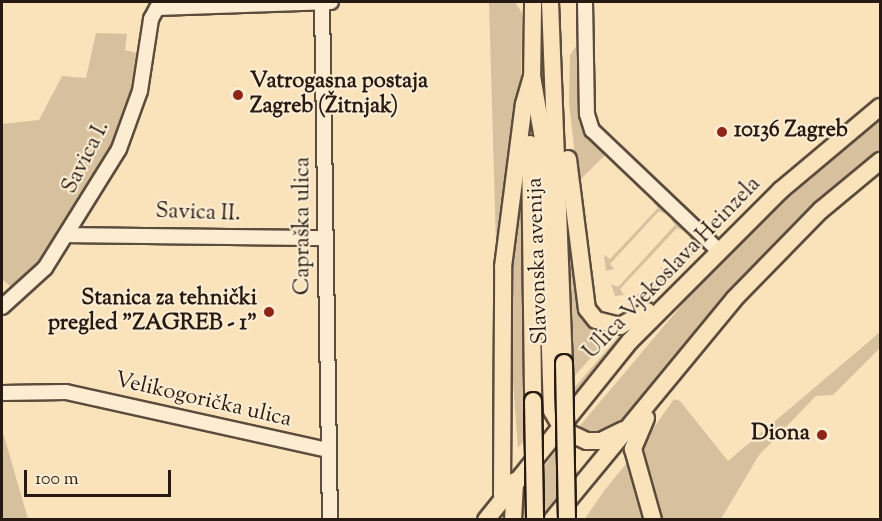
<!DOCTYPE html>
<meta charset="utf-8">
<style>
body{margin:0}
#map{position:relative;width:882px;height:521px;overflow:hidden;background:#fae2ba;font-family:"Sorts Mill Goudy",serif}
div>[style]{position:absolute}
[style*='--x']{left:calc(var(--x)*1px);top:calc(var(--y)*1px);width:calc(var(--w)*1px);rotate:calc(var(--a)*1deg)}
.green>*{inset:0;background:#d6c09d}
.roads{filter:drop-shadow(2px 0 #5c4c3c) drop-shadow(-2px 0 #5c4c3c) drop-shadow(0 2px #5c4c3c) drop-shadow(0 -2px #5c4c3c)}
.minor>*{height:14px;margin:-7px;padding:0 7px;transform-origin:7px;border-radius:7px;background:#fcecd2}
.major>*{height:16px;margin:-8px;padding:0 8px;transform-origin:8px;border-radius:8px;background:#fae2ba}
.bridges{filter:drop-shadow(2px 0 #271a12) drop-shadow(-2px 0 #271a12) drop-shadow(0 2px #271a12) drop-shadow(0 -2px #271a12)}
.major-bridge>*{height:16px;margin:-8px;padding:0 8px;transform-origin:8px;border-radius:8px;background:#fae2ba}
.dots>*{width:16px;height:16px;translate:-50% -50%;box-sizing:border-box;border:3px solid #fcecd2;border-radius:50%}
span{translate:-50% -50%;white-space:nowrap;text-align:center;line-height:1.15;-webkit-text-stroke:4.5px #fcecd2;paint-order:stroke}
.poi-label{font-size:22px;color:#271a12;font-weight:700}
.left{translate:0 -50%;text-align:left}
.right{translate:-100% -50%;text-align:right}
.street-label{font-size:22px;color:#271a12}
.frame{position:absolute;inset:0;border:3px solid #271a12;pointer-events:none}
.scale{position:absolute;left:24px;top:470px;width:147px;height:27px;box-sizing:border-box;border:3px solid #271a12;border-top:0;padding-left:8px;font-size:18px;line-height:21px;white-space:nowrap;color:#271a12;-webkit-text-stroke:4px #fcecd2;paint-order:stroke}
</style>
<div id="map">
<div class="green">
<i style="clip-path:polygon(489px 2px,515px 2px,522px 13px,521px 94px,497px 277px)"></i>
<i style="clip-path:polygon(96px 33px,127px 34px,125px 50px,141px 54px,135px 89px,114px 145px,41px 268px,12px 288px,2px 279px,2px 124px,39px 120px,62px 76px,86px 78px)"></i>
<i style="clip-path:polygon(579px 42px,582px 127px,607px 153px,578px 182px,569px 103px,570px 55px)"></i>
<i style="clip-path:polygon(880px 120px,880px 151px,621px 423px,604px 432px,581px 431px,578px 428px,729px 249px)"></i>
<i style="clip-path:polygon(522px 188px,524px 440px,518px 448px,507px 300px)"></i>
<i style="clip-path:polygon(657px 201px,665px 214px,659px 211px,610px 264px,614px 269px,606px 271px,604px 255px,610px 259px,658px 208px,653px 203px)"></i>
<i style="clip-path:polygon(566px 208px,575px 240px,577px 301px,614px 331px,573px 378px)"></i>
<i style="clip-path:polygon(675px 218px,684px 231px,677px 228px,620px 289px,624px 295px,615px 296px,611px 284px,618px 287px,675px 225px,671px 220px)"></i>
<i style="clip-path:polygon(696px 235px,701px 239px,697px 251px,640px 305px,623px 314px,630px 309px,628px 302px,634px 305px,639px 300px,636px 294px,645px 293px,642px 287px,648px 290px,664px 273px,660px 267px,667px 271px,693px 243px,689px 237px)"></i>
<i style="clip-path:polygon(631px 329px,574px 398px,574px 388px,624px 330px)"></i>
<i style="clip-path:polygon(880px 332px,880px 348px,833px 395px,816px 396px,759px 455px,721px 519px,657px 519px,638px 450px,674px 399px,680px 401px,728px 461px)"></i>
<i style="clip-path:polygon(2px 429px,28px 519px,2px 519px)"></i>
<i style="clip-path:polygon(555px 452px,558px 504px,544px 519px,519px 520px,527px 490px)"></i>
<i style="clip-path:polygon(630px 459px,648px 519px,584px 520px,604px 491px)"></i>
</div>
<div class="roads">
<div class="minor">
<i style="--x:322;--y:2;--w:518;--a:89.12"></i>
<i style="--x:585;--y:2;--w:112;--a:89"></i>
<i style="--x:587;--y:114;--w:17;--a:73"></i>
<i style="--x:592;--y:130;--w:175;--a:43.6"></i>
<i style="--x:68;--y:235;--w:258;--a:0.7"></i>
<i style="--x:2;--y:307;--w:58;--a:-42.2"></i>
<i style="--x:45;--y:268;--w:140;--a:-58.1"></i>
<i style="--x:119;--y:149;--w:62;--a:-70.1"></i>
<i style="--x:140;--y:91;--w:73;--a:-81.3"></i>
<i style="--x:151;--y:19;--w:13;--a:-61"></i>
<i style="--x:157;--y:8;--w:174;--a:-2"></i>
<i style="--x:2;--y:393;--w:64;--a:-0.9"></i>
<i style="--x:66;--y:392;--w:267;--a:12.5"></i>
</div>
<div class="major">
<i style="--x:550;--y:2;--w:361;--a:87.8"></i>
<i style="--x:532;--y:76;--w:64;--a:80.1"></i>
<i style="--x:543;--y:139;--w:272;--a:88.1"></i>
<i style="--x:552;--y:411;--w:22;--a:60"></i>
<i style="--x:563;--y:430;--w:26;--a:25"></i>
<i style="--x:587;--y:441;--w:14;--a:0"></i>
<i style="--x:601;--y:441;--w:25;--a:-26"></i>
<i style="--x:532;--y:88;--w:86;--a:-89.3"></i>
<i style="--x:530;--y:144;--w:257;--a:89.3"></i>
<i style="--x:568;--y:159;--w:151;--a:82.8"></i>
<i style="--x:587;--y:309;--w:14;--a:51"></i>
<i style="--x:596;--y:320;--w:25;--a:14"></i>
<i style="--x:620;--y:326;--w:31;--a:-29"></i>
<i style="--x:646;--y:418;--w:34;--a:113"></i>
<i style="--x:633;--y:449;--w:74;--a:74.3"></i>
<i style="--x:502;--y:495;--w:228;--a:-89.7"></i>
<i style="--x:503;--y:267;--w:164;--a:-82.7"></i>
<i style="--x:524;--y:104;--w:29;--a:-74"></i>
<i style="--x:486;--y:520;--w:230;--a:-51.2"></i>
<i style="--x:630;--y:341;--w:214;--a:-45"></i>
<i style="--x:781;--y:190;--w:129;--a:-40"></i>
<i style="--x:513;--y:520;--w:39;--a:-87"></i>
<i style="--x:552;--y:520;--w:286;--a:-50.5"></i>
<i style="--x:734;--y:299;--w:124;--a:-45.7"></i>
<i style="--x:821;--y:210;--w:77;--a:-39.7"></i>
</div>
</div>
<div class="bridges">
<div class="major-bridge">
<i style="--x:564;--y:363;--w:157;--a:88.9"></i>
<i style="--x:533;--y:401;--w:119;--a:89"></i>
</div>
</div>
<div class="dots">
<i style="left:238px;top:95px;background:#8f2418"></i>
<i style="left:722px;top:132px;background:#8f2418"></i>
<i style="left:269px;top:312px;background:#8f2418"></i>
<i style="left:822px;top:435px;background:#8f2418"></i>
</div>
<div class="poi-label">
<span class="left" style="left:250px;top:95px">Vatrogasna postaja<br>Zagreb (Žitnjak)</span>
<span class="left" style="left:734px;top:132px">10136 Zagreb</span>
<span class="right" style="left:257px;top:312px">Stanica za tehnički<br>pregled "ZAGREB - 1"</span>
<span class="right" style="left:810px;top:435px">Diona</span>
</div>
<div class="street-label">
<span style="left:87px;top:158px;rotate:-63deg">Savica I.</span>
<span style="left:198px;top:214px;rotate:2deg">Savica II.</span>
<span style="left:304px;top:226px;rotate:-90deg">Capraška ulica</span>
<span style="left:539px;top:261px;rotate:-92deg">Slavonska avenija</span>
<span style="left:673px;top:269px;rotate:-46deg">Ulica Vjekoslava Heinzela</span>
<span style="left:203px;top:401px;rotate:13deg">Velikogorička ulica</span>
</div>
<div class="frame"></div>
<div class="scale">100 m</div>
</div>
